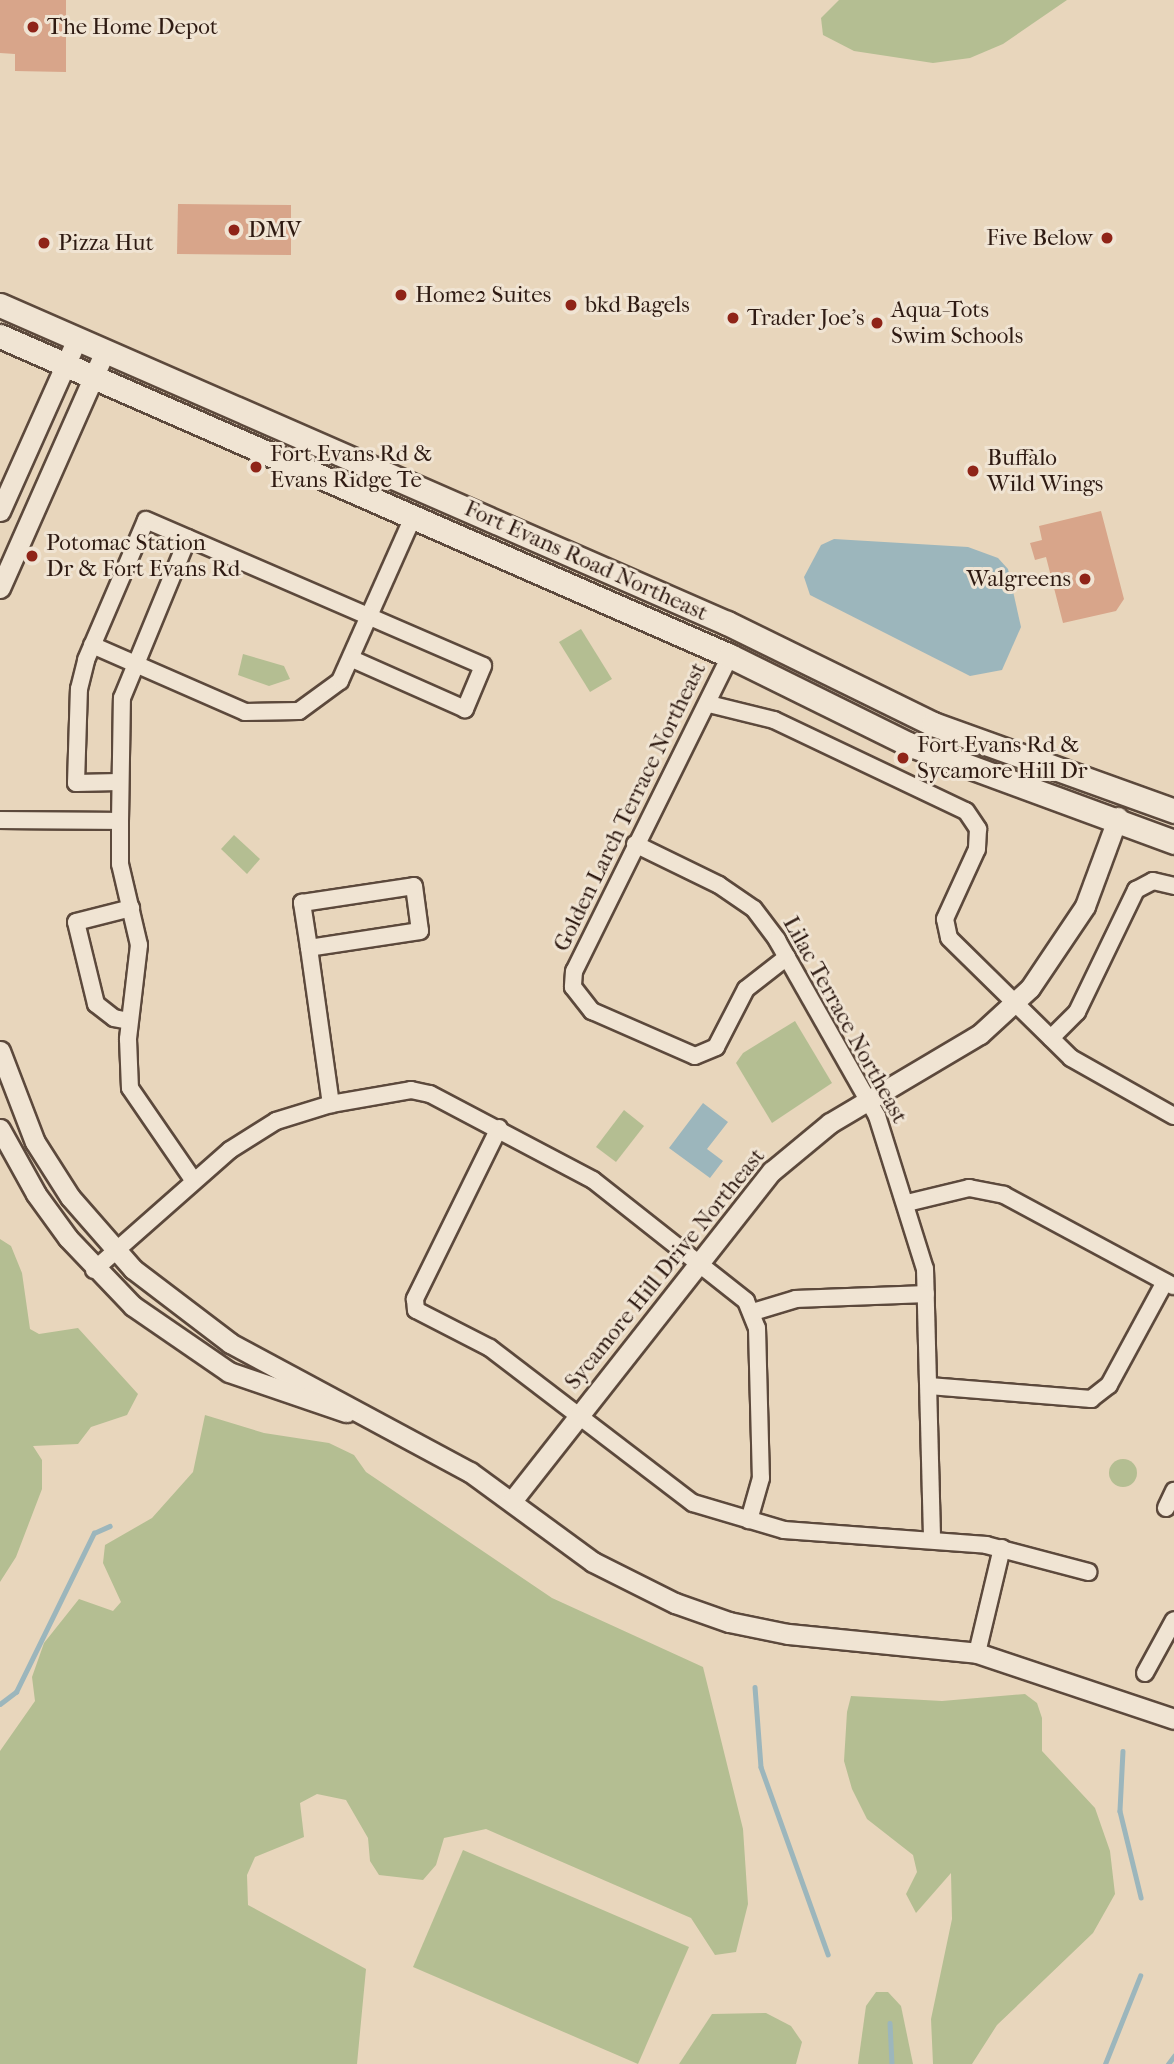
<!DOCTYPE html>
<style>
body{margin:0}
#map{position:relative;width:1174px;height:2064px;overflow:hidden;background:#e8d6bc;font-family:"IM FELL French Canon",serif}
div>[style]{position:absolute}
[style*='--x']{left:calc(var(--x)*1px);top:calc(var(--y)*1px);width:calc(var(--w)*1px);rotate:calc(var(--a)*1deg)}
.green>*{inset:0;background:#b4be92}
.round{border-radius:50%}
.water>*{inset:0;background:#9cb6bc}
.stream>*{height:4.5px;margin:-2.25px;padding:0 2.25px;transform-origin:2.25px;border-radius:2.25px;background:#9cb6bc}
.building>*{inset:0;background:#d8a58a}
.roads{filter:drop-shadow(2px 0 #5c493c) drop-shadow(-2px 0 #5c493c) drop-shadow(0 2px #5c493c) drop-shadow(0 -2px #5c493c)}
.minor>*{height:16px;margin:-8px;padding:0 8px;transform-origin:8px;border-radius:8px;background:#f0e4d3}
.tertiary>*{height:19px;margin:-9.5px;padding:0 9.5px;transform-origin:9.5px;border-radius:9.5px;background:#f0e4d3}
.secondary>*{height:23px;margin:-11.5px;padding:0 11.5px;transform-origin:11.5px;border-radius:11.5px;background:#f0e4d3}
.dots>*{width:19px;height:19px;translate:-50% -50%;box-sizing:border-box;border:4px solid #f0e4d3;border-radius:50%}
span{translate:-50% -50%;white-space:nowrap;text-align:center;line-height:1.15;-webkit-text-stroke:6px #f0e4d3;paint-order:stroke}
.poi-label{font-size:23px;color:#2e1a12}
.left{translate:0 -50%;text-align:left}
.right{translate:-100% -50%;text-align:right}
.street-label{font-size:23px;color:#2e1a12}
</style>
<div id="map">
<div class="green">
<i style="clip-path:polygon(839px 0,1067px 0,1003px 44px,970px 58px,933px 63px,854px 51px,823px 35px,821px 18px)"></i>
<i style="clip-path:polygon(581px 629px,612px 679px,590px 692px,559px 642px)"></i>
<i style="clip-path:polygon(243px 654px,284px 666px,290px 679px,269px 686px,238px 675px)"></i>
<i style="clip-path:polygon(234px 835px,260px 859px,247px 874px,221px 849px)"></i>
<i style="clip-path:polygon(795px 1021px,832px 1083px,772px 1123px,736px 1063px,743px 1053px)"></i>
<i style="clip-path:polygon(624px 1110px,644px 1126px,616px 1162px,596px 1147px)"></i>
<i style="clip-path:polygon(0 1239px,11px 1246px,22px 1273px,30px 1329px,39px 1334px,78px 1328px,138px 1394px,127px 1415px,91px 1427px,78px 1444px,33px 1446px,42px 1460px,42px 1489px,16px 1557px,0 1582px)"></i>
<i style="clip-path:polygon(205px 1415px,264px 1433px,329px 1443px,354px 1455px,366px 1472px,552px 1598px,703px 1667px,743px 1829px,748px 1904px,736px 1952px,715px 1955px,691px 1918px,486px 1829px,444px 1838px,436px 1865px,423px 1880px,379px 1875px,370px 1861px,368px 1838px,346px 1800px,317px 1794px,300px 1803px,304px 1837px,255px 1857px,247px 1875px,248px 1905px,366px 1969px,357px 2064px,0 2064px,0 1751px,35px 1701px,32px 1677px,44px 1643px,79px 1599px,113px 1611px,121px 1602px,103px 1563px,105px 1545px,152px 1518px,193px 1472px)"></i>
<i class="round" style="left:1109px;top:1459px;width:28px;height:28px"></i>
<i style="clip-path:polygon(1025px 1694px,1037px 1703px,1042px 1718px,1042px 1751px,1095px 1808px,1110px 1851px,1115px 1894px,1093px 1933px,997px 2025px,972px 2064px,933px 2064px,931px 2019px,952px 1919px,951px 1873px,916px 1913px,906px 1894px,917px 1872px,913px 1855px,867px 1819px,852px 1789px,844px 1761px,847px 1712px,851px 1696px,942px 1701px)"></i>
<i style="clip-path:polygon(463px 1850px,689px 1947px,638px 2064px,413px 1967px)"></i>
<i style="clip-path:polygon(876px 1992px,888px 1992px,901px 2006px,913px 2064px,858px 2064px,866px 2006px)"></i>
<i style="clip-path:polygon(766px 2013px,791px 2026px,802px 2042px,796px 2064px,679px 2064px,712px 2014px)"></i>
</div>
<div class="water">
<i style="clip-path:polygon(834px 539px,968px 547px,998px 558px,1008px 569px,1021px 627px,1002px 670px,970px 676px,810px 595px,804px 577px,821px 545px)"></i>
<i style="clip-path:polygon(703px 1103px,728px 1122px,707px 1149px,723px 1161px,710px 1178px,669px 1148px)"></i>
</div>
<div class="stream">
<i style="--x:755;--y:1687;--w:80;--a:85.7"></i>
<i style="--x:761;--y:1767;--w:199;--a:70.3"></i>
<i style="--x:0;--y:1704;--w:20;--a:-37"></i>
<i style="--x:16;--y:1692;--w:177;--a:-63.9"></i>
<i style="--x:94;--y:1533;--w:17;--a:-24"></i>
<i style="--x:1123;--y:1751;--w:60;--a:92.9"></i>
<i style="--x:1120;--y:1811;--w:89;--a:76.3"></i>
<i style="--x:890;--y:2023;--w:41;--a:87.2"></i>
<i style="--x:1105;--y:2064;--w:95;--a:-68.3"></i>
<i style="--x:1168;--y:2064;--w:10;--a:-53"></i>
</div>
<div class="building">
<i style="clip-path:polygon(0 0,66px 0,66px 72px,15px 71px,15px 54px,0 53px)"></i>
<i style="clip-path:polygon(178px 204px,291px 205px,291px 255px,177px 254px)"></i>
<i style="clip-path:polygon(1101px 511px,1124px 599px,1116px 611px,1063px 623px,1046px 557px,1035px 560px,1030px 543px,1042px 540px,1039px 526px)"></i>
</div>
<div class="roads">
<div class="minor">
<i style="--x:92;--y:645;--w:167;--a:23.6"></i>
<i style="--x:245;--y:712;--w:54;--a:-1.1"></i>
<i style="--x:299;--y:711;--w:51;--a:-36.2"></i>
<i style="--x:340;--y:681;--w:182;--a:-66"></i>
<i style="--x:730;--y:656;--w:352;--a:116.3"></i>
<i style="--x:574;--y:971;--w:16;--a:94"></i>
<i style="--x:573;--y:987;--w:31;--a:52"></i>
<i style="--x:592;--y:1011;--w:112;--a:23.6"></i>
<i style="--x:695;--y:1056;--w:23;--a:-23"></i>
<i style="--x:716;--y:1047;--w:65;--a:-62.7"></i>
<i style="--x:746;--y:989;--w:52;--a:-38"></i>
<i style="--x:709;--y:704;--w:67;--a:13.8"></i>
<i style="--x:774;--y:720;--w:212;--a:25.4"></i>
<i style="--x:966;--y:811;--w:22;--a:56"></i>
<i style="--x:978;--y:829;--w:20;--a:93"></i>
<i style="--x:977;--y:849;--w:77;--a:114.6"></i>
<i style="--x:945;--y:919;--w:19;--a:78"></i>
<i style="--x:949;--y:938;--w:171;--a:44.5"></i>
<i style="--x:1071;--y:1058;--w:118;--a:29.4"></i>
<i style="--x:119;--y:782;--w:43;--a:178.7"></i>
<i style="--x:76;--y:783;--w:94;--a:-88.2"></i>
<i style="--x:79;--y:689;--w:30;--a:-76"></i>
<i style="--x:86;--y:660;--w:152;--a:-66.8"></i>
<i style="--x:146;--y:520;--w:367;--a:23.4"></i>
<i style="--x:483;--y:666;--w:47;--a:112.7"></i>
<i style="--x:465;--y:709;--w:124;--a:-156.1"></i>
<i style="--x:0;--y:820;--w:120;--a:0.5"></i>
<i style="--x:120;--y:821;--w:123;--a:-89.1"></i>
<i style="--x:122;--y:698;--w:173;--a:-67.6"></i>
<i style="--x:120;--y:821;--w:43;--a:90"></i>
<i style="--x:120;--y:864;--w:83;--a:76.8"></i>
<i style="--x:139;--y:945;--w:95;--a:96.7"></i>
<i style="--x:128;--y:1039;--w:49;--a:87.7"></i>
<i style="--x:130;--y:1088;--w:113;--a:55.5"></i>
<i style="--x:635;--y:844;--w:93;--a:26"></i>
<i style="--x:719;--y:885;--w:42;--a:34.4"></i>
<i style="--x:754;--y:909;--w:39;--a:53"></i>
<i style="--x:777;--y:940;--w:202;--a:60.4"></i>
<i style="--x:877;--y:1116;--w:160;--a:72.6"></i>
<i style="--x:925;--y:1269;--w:269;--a:88.5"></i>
<i style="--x:414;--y:886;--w:45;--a:82.4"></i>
<i style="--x:420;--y:931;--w:112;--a:171.3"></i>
<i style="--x:309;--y:948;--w:46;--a:-98.8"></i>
<i style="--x:302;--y:903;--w:113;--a:-8.6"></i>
<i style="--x:309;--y:948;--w:158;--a:82"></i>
<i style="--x:129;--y:1021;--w:15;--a:-169"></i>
<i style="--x:114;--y:1018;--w:23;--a:-142"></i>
<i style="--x:96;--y:1004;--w:84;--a:-103.7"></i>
<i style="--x:76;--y:922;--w:57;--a:-14.3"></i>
<i style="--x:1051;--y:1038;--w:37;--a:-45"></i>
<i style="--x:1077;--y:1012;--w:136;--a:-64.2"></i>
<i style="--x:1136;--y:890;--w:19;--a:-28"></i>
<i style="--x:1153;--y:881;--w:22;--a:13"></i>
<i style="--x:499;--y:1128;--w:191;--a:116.2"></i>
<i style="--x:415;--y:1299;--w:11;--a:85"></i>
<i style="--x:416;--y:1310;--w:83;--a:27.2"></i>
<i style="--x:490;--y:1348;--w:255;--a:37.4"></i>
<i style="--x:693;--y:1503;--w:95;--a:16.5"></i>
<i style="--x:784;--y:1530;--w:203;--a:4.2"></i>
<i style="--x:986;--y:1545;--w:106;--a:14.8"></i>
<i style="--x:907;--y:1203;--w:64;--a:-13.6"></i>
<i style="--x:969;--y:1188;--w:36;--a:11"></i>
<i style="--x:1004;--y:1195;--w:192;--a:28.3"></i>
<i style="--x:94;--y:1270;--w:181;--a:-41.4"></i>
<i style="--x:230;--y:1150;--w:54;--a:-32.2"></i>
<i style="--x:276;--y:1121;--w:58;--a:-17.2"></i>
<i style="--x:331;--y:1104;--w:81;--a:-9.9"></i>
<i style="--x:411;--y:1090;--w:19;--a:12"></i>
<i style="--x:430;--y:1094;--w:184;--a:27.8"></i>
<i style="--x:593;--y:1180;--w:195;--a:38.3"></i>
<i style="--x:746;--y:1301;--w:29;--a:68"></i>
<i style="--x:757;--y:1328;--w:150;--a:88.5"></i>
<i style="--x:761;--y:1478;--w:44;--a:105.9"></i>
<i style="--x:753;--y:1312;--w:45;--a:-16.8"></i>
<i style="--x:796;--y:1299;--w:130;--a:-2.2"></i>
<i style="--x:929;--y:1386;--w:163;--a:4.6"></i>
<i style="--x:1091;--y:1399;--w:23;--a:-38"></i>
<i style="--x:1109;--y:1385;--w:117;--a:-61.5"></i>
<i style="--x:1166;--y:1508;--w:19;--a:-65"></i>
<i style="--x:977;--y:1653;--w:108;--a:-76.6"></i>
<i style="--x:1145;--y:1673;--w:60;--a:-61.3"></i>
</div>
<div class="tertiary">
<i style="--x:0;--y:511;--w:188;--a:-65.9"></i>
<i style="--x:0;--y:588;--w:259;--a:-66.1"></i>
<i style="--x:0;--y:1051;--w:97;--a:69"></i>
<i style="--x:35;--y:1142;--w:65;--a:57.5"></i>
<i style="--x:70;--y:1197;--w:96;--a:48.8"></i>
<i style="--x:133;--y:1269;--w:122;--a:37.3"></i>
<i style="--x:230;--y:1343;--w:272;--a:28.3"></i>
<i style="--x:470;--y:1472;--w:152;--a:36.2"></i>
<i style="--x:593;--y:1562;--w:92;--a:26.6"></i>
<i style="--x:675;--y:1603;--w:57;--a:19.4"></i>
<i style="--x:729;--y:1622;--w:60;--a:11.5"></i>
<i style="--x:788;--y:1634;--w:190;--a:5.7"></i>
<i style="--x:977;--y:1653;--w:208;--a:18.5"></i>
<i style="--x:0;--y:1129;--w:74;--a:61"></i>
<i style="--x:36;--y:1194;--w:54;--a:54"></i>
<i style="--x:68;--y:1238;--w:94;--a:46.3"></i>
<i style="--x:133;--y:1306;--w:116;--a:34.5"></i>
<i style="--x:229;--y:1372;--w:124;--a:18.9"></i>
<i style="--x:512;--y:1501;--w:420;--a:-51.8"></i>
<i style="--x:772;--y:1171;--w:75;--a:-39.6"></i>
<i style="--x:830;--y:1123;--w:174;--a:-30.7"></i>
<i style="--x:980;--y:1034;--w:68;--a:-42.6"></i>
<i style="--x:1030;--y:988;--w:99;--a:-56.1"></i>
<i style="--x:1085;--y:906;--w:95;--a:-69.7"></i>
</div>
<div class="secondary">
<i style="--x:0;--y:305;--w:794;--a:23.63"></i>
<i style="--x:727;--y:623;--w:229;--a:26.1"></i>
<i style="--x:933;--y:724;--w:256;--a:19.8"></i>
<i style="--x:0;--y:336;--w:797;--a:23.67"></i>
<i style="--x:730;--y:656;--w:199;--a:26.3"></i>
<i style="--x:908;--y:744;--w:283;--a:20.2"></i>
</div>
</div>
<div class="dots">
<i style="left:33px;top:27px;background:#8f2418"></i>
<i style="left:234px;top:230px;background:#8f2418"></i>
<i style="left:1107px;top:238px;background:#8f2418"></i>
<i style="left:44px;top:243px;background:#8f2418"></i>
<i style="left:401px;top:295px;background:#8f2418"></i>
<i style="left:571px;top:305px;background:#8f2418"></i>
<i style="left:733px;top:318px;background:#8f2418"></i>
<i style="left:877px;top:323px;background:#8f2418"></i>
<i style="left:256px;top:467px;background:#8f2418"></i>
<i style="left:973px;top:471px;background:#8f2418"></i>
<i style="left:32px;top:556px;background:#8f2418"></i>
<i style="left:1085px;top:579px;background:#8f2418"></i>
<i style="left:903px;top:758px;background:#8f2418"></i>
</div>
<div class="poi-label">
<span class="left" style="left:47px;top:27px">The Home Depot</span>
<span class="left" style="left:248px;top:230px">DMV</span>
<span class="right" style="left:1093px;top:238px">Five Below</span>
<span class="left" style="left:58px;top:243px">Pizza Hut</span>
<span class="left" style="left:415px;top:295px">Home2 Suites</span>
<span class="left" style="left:585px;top:305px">bkd Bagels</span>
<span class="left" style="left:891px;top:323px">Aqua-Tots<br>Swim Schools</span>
<span class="left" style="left:747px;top:318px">Trader Joe's</span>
<span class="left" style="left:270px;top:467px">Fort Evans Rd &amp;<br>Evans Ridge Te</span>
<span class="left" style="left:987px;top:471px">Buffalo<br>Wild Wings</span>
<span class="left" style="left:46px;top:556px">Potomac Station<br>Dr &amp; Fort Evans Rd</span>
<span class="right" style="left:1071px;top:579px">Walgreens</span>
<span class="left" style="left:917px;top:758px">Fort Evans Rd &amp;<br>Sycamore Hill Dr</span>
</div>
<div class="street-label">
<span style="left:586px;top:561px;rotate:24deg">Fort Evans Road Northeast</span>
<span style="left:630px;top:807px;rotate:-64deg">Golden Larch Terrace Northeast</span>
<span style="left:845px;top:1020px;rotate:61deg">Lilac Terrace Northeast</span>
<span style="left:665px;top:1269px;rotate:-51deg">Sycamore Hill Drive Northeast</span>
</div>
</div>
